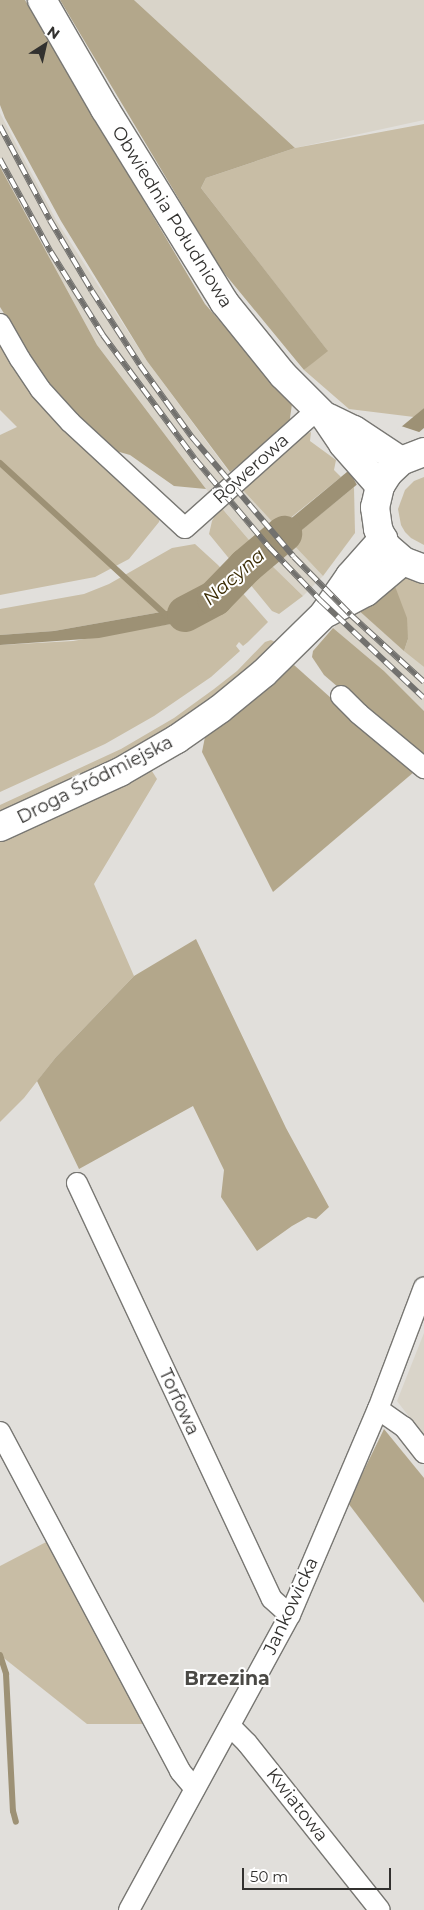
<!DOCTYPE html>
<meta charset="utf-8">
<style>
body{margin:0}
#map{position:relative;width:424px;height:1910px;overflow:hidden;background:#e1dfdb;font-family:Montserrat,sans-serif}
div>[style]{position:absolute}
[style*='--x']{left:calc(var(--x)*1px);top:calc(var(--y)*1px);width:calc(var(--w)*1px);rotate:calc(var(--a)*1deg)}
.built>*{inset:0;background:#d9d4c9}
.green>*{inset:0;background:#c8bda5}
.forest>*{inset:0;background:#b3a78b}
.water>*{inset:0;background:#9d9175}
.pier>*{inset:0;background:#e1dfdb}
.stream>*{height:6px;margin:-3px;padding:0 3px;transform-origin:3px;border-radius:3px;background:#9d9175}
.river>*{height:36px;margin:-18px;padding:0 18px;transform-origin:18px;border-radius:18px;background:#9d9175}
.roads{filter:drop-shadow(1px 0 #787773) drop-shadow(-1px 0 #787773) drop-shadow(0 1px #787773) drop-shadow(0 -1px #787773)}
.street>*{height:20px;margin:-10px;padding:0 10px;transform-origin:10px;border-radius:10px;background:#fff}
.secondary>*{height:28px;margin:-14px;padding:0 14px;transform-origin:14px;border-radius:14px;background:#fff}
.rail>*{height:5.5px;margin-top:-2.75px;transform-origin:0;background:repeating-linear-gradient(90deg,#fff 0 11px,#72716e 0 22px);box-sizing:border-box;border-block:1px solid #72716e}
span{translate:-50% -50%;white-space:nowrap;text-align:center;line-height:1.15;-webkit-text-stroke:4px #fff;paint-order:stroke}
.street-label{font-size:18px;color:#32312f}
.water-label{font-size:19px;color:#3b2c04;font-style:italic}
.neighbourhood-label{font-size:19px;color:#4a4945;font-weight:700}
.north{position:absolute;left:20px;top:20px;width:50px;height:50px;-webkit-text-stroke:4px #fff;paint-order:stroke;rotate:35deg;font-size:14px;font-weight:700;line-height:20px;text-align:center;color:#32312f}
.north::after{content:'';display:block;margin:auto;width:18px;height:22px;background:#32312f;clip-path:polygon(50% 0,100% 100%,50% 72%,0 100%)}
.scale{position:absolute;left:242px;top:1868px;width:149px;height:22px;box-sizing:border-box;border:2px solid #32312f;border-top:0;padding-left:6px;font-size:15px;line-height:18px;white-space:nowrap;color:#32312f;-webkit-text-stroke:4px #fff;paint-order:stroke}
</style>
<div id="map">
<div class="built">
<i style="clip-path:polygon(134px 0,424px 0,424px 120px,295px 148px)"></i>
<i style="clip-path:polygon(0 113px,56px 220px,147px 361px,240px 487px,278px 528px,255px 547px,206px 489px,97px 345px,0 167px)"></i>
<i style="clip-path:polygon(289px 540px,323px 576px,303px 596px,265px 559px)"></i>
<i style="clip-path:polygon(356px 608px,424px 667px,424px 711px,384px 671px,333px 628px)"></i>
<i style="clip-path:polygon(424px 1333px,424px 1436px,397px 1401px)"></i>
</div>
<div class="green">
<i style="clip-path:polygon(424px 124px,424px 408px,414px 417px,349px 409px,304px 370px,327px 350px,201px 188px,206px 178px,295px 148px)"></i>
<i style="clip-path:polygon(0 340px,161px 513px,159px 522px,129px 559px,95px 577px,0 595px,0 435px,17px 427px,0 410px)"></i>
<i style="clip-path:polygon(311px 432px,310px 441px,336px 460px,334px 470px,341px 477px,278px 528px,240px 487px,304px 435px)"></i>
<i style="clip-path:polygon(424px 477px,424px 545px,411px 538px,405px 532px,401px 525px,398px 509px,405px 490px,414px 481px)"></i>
<i style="clip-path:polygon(354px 487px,355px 533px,323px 576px,289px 540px)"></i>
<i style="clip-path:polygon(220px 506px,255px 547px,241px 560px,251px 571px,265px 559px,303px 596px,279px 614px,272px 611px,209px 534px,212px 521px)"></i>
<i style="clip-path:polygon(195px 544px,218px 565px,268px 622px,248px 642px,243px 646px,239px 642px,236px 646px,240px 651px,211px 677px,154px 716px,105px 744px,0 792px,0 645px,73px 641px,181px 622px,197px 617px,232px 593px,222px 581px,201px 598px,178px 609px,54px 631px,0 635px,0 609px,84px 594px,109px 584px,172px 548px)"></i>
<i style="clip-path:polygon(412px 573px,424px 577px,424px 667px,404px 651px,408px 639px,393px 581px)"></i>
<i style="clip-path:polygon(271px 640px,275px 642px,253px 666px,195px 713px,101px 768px,0 814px,0 805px,121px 749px,174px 718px,214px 689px,237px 671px,265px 642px)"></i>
<i style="clip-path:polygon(150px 768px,157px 779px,94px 884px,134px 976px,56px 1057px,24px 1098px,0 1122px,0 839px)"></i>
<i style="clip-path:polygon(50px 1540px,149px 1724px,87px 1724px,0 1655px,0 1566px)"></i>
</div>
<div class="forest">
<i style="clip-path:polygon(0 0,25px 0,205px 304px,292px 404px,289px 425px,230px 472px,147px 361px,61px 221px,5px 118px,0 105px)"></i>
<i style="clip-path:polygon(60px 0,134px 0,295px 148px,206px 178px,201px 188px,328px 351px,304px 370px,220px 268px)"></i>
<i style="clip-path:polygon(0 167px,97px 345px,206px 489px,174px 486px,130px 455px,109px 449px,45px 379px,0 307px)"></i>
<i style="clip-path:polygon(393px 581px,407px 618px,408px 639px,404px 651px,356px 608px)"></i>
<i style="clip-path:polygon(333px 628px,384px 671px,424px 711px,424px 761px,324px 675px,312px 657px,313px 651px)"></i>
<i style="clip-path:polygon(294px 665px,414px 772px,273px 892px,202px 752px,205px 737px)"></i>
<i style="clip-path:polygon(196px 939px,286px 1128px,329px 1207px,316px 1219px,308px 1217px,292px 1226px,257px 1251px,221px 1197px,224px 1170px,193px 1106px,79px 1169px,37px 1081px,56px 1057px,134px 976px)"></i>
<i style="clip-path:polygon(384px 1429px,424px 1478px,424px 1603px,348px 1503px)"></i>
</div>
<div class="water">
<i style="clip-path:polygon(424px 408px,424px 428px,354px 487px,251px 572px,241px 560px)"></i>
<i style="clip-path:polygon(222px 581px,233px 593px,211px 610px,181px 622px,99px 638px,0 645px,0 635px,54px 631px,178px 609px,201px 598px)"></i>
</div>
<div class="pier">
<i style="clip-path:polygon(401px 426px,422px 433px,358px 487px,349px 470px)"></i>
<i style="clip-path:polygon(277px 526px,291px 541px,267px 561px,254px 545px)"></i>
</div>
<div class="stream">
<i style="--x:0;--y:463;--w:226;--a:42.5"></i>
<i style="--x:0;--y:1655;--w:20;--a:72"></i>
<i style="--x:6;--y:1674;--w:137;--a:87.1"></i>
<i style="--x:13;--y:1811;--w:11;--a:75"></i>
</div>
<div class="river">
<i style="--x:185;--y:614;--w:34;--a:-28"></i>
<i style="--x:215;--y:598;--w:45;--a:-45.9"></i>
<i style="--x:246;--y:566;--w:50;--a:-40.1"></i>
</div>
<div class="roads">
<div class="street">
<i style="--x:0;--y:324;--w:40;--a:60.3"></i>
<i style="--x:20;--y:359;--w:36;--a:56"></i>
<i style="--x:40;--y:389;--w:45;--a:47.7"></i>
<i style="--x:70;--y:422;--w:156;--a:42.7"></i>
<i style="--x:185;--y:528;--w:177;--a:-41.8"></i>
<i style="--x:341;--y:696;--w:25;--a:45"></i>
<i style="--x:359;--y:714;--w:85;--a:39.7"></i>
<i style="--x:77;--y:1183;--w:459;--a:64.9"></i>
<i style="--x:272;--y:1599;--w:24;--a:42"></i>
<i style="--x:378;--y:1409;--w:32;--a:35"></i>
<i style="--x:404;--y:1427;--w:33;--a:52"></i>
<i style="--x:0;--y:1432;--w:384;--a:62"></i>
<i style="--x:180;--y:1771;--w:23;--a:50"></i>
<i style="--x:230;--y:1726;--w:24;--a:45"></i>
<i style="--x:247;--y:1743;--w:213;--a:51.5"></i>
<i style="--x:129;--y:1910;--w:336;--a:-61.4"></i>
<i style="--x:290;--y:1615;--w:224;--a:-66.9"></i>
<i style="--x:378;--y:1409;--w:130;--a:-69.3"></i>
</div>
<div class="secondary">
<i style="--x:42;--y:0;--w:126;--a:60"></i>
<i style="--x:105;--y:109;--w:227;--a:58.3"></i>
<i style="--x:224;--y:302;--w:94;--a:51.1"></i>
<i style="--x:283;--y:375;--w:59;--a:45"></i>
<i style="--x:325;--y:417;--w:32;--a:56"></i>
<i style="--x:343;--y:444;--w:56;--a:48.6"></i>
<i style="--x:329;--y:418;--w:28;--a:26"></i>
<i style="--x:354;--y:430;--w:56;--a:33.4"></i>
<i style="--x:424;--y:452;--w:25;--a:159"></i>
<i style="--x:401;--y:461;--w:16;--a:137"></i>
<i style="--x:389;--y:472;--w:17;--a:123"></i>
<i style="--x:380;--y:486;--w:22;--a:103"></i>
<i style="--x:375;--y:507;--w:22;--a:82"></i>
<i style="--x:378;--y:529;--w:19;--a:65"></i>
<i style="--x:386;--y:546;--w:23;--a:41"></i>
<i style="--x:403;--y:561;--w:22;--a:21"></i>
<i style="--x:328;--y:612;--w:43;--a:-27.8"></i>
<i style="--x:366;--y:592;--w:48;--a:-40"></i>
<i style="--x:0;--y:827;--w:132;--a:-24.6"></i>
<i style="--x:120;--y:772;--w:66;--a:-30.1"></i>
<i style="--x:177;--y:739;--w:52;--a:-34.9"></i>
<i style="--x:220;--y:709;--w:57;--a:-39.3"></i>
<i style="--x:264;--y:673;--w:84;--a:-44.5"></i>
<i style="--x:324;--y:614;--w:46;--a:-55.6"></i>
<i style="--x:350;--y:576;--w:50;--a:-48.3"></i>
</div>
</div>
<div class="rail">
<i style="--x:0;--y:126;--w:106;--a:62"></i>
<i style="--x:50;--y:220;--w:82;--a:59.4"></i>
<i style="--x:92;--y:291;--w:88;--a:57"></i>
<i style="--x:140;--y:365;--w:89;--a:54.2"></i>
<i style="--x:192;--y:437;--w:157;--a:49.6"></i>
<i style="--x:294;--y:557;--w:81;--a:45.5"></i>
<i style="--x:351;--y:615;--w:99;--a:42.5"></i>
<i style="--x:0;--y:159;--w:106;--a:61.3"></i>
<i style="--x:51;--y:252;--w:98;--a:57.9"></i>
<i style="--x:103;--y:335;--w:154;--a:53.4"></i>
<i style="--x:195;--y:459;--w:115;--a:49.9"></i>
<i style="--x:269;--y:547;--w:75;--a:46.1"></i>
<i style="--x:321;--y:601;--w:141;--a:43.3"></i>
</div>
<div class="street-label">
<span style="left:172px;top:217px;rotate:58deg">Obwiednia Południowa</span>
<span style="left:251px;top:469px;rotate:-42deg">Rowerowa</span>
<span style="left:95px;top:780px;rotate:-27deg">Droga Śródmiejska</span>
<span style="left:179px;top:1402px;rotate:65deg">Torfowa</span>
<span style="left:291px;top:1606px;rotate:-65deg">Jankowicka</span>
<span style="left:297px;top:1805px;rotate:52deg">Kwiatowa</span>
</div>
<div class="water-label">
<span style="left:234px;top:577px;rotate:-41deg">Nacyna</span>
</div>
<div class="neighbourhood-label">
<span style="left:227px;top:1679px">Brzezina</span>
</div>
<div class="north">N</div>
<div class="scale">50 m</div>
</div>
